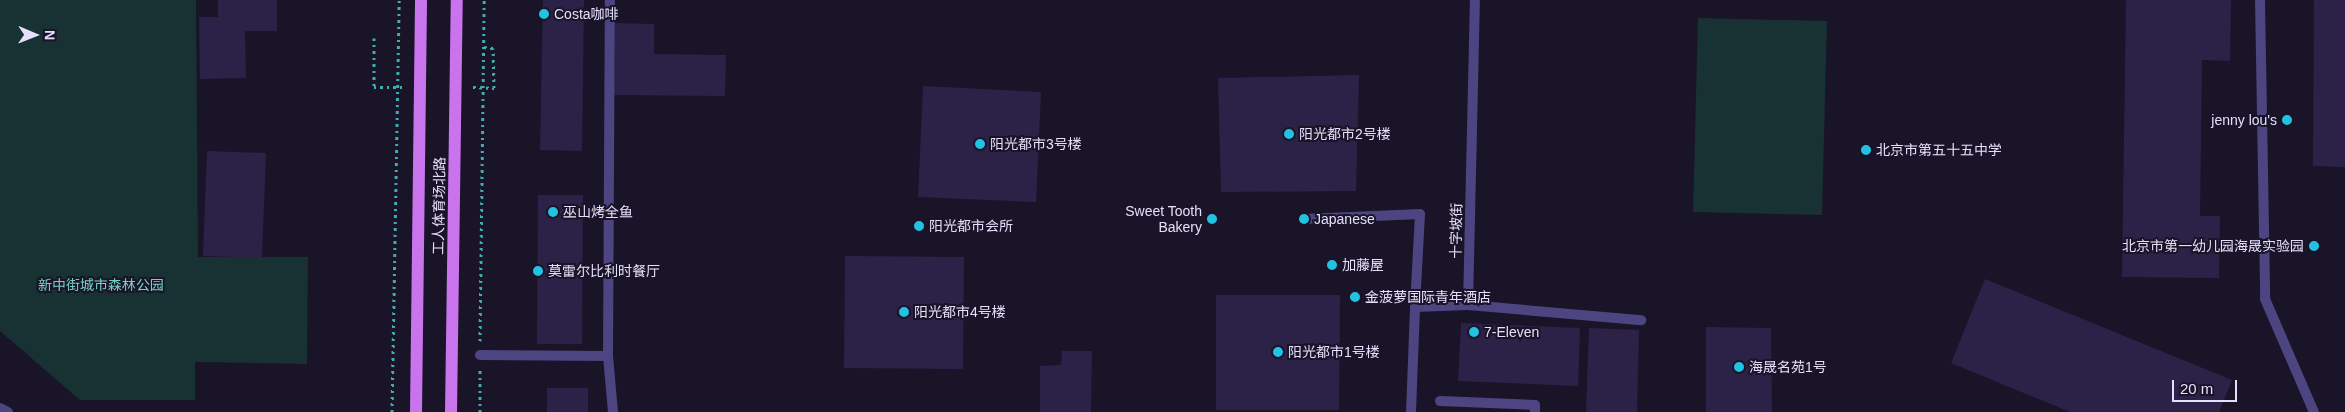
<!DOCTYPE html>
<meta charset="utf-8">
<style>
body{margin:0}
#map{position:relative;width:2345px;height:412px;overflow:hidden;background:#191428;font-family:Helvetica,"Noto Sans SC",sans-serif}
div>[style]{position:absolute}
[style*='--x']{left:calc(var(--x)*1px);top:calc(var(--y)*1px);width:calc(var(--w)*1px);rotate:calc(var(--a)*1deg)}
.green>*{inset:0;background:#183132}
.building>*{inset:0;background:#2c2247}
.path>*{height:3px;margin-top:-1.5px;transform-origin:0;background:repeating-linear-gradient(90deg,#41adae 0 2.5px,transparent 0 6.5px)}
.service>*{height:10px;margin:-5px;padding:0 5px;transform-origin:5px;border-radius:5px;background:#4c4581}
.minor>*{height:10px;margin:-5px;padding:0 5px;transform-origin:5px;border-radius:5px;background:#4c4581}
.primary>*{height:12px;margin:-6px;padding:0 6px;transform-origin:6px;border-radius:6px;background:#c974ed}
.dots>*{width:14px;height:14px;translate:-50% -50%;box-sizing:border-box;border:2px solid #191428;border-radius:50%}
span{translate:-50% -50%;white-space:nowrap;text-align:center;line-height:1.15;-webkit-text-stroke:4px #191428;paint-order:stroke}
.poi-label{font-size:14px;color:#e5dffb}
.left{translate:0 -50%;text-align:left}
.right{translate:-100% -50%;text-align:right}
.street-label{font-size:14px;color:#e5dffb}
.park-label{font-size:14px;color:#73d3c2}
.north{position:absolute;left:10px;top:10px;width:50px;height:50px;-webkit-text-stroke:4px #191428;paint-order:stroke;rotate:91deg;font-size:14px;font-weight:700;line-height:20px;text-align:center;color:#e5dffb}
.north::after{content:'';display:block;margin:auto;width:18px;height:22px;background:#e5dffb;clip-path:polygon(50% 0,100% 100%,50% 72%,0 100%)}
.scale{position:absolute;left:2172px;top:380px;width:65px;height:22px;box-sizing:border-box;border:2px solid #e5dffb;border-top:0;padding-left:6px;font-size:15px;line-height:18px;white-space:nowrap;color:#e5dffb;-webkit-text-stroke:4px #191428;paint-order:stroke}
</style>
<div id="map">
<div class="green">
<i style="clip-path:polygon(0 0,196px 0,198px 257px,308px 257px,307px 364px,195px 362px,195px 400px,80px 400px,0 331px)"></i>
<i style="clip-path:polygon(1698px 18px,1827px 21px,1822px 215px,1693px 212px)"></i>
</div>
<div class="building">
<i style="clip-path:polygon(218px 0,277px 0,277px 31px,245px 31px,246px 78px,200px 79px,199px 17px,218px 17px)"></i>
<i style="clip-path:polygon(543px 0,584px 0,582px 151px,540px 150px)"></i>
<i style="clip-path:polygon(2126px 0,2231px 0,2230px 61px,2202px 60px,2200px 216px,2220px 216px,2219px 278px,2122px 277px)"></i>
<i style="clip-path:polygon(2314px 0,2345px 0,2345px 167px,2313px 166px)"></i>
<i style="clip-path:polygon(615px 23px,654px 24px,654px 54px,726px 55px,725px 96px,614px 95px)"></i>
<i style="clip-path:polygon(1359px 75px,1356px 191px,1221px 192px,1218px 78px)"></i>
<i style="clip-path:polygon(923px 86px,1041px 92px,1036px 202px,918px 197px)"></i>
<i style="clip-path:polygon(207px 151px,266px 153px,262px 258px,203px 256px)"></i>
<i style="clip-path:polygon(538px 195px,583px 195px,582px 344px,537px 344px)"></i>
<i style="clip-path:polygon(845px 256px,964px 257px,963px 369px,844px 368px)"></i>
<i style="clip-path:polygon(1985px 279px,2232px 380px,2219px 412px,2070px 412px,1951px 363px)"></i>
<i style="clip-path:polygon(1216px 295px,1340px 295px,1339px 410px,1216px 410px)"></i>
<i style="clip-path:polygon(1461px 323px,1580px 328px,1578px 386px,1458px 381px)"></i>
<i style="clip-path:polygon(1706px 327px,1771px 328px,1772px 412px,1706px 412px)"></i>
<i style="clip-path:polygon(1589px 328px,1639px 330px,1637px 412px,1586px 412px)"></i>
<i style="clip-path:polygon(1062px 351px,1092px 351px,1091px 412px,1040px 412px,1040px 366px,1061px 365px)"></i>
<i style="clip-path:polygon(547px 388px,588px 388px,588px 412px,547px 412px)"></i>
</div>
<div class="path">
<i style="--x:374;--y:38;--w:49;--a:90"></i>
<i style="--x:374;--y:87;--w:30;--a:0"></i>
<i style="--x:473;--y:87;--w:21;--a:3"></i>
<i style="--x:494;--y:88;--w:40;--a:-91.4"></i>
<i style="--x:493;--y:48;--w:11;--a:-175"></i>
<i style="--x:480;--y:341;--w:341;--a:-89.3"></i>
<i style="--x:392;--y:412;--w:412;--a:-89"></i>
<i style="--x:480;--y:412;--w:42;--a:-90"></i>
</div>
<div class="service">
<i style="--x:1304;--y:219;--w:116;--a:-2.5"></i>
<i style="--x:1420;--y:214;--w:93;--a:93.1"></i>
<i style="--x:1440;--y:401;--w:95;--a:2.4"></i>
<i style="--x:1535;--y:405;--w:7;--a:90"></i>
<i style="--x:0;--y:408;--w:9;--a:27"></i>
</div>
<div class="minor">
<i style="--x:2260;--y:0;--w:299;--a:89"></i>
<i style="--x:2265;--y:299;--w:123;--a:66.6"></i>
<i style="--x:1468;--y:305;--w:305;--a:-88.7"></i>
<i style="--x:480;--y:355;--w:128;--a:0.4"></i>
<i style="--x:608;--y:356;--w:56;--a:84.9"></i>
<i style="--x:608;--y:356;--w:356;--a:-89.7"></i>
<i style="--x:1411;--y:412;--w:105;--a:-87.8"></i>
<i style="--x:1415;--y:307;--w:53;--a:-2.2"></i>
<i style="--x:1468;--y:305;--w:174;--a:5"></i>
</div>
<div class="primary">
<i style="--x:416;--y:412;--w:412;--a:-89.3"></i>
<i style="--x:451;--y:412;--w:412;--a:-89.2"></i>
</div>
<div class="dots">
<i style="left:544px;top:14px;background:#23c2e3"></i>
<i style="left:2287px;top:120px;background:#23c2e3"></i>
<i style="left:1289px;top:134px;background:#23c2e3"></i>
<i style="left:980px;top:144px;background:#23c2e3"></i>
<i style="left:1866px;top:150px;background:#23c2e3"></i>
<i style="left:553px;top:212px;background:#23c2e3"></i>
<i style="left:1212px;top:219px;background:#23c2e3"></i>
<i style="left:1304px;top:219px;background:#23c2e3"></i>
<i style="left:919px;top:226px;background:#23c2e3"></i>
<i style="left:2314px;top:246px;background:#23c2e3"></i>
<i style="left:1332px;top:265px;background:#23c2e3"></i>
<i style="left:538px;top:271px;background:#23c2e3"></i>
<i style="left:1355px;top:297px;background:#23c2e3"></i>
<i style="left:904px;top:312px;background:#23c2e3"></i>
<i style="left:1474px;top:332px;background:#23c2e3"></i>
<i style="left:1278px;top:352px;background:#23c2e3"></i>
<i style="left:1739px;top:367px;background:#23c2e3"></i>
</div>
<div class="poi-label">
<span class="left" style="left:554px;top:14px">Costa咖啡</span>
<span class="right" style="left:2277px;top:120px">jenny lou's</span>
<span class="left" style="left:1299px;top:134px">阳光都市2号楼</span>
<span class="left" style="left:990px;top:144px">阳光都市3号楼</span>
<span class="left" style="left:1876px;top:150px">北京市第五十五中学</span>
<span class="right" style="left:1202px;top:219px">Sweet Tooth<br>Bakery</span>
<span class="left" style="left:563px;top:212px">巫山烤全鱼</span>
<span class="left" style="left:1314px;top:219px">Japanese</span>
<span class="left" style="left:929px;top:226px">阳光都市会所</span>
<span class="right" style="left:2304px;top:246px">北京市第一幼儿园海晟实验园</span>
<span class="left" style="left:1342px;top:265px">加藤屋</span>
<span class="left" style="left:548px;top:271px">莫雷尔比利时餐厅</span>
<span class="left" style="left:1365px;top:297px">金菠萝国际青年酒店</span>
<span class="left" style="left:914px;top:312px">阳光都市4号楼</span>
<span class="left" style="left:1484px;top:332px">7-Eleven</span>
<span class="left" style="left:1288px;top:352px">阳光都市1号楼</span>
<span class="left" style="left:1749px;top:367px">海晟名苑1号</span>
</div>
<div class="street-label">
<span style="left:439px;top:206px;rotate:-89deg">工人体育场北路</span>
<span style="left:1456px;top:231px;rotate:-89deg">十字坡街</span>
</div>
<div class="park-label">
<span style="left:101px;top:285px">新中街城市森林公园</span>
</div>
<div class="north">N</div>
<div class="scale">20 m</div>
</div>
